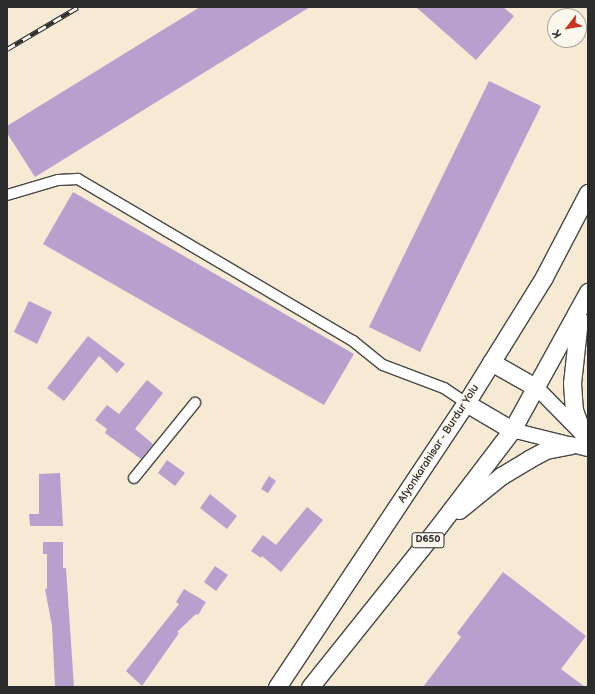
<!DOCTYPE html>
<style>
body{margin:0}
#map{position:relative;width:595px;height:694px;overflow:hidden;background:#f6ead4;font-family:"Balsamiq Sans",sans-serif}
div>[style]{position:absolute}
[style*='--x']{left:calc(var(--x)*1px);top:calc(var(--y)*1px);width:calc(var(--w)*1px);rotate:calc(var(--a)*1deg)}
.stream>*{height:3px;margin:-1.5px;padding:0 1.5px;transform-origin:1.5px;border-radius:1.5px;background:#5bb3d8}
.building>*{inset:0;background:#b7a0ce}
.roads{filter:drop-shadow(1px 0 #494844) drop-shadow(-1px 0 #494844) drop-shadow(0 1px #494844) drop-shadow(0 -1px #494844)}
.minor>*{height:10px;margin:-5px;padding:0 5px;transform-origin:5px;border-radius:5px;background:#fff}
.secondary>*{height:14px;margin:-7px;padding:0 7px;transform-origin:7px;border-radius:7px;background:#fff}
.trunk>*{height:17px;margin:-8.5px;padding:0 8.5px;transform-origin:8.5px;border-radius:8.5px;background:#fff}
.rail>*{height:4.5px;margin-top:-2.25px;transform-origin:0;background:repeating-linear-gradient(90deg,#fbf7ec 0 9px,#2b2b2b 0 18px);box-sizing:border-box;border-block:1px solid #2b2b2b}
span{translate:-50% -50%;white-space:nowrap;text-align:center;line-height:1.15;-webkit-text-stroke:3.5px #fbf7ec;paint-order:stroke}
.shield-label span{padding:1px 3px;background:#fbf7ec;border:1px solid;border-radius:3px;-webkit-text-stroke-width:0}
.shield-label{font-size:10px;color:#2b2b2b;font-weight:700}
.street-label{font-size:11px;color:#2b2b2b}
.frame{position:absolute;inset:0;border:8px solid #2b2b2b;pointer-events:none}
.north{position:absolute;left:547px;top:8px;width:40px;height:40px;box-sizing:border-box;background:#fbf7ec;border:1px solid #a8a59f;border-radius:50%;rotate:239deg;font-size:11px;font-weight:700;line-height:16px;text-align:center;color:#2b2b2b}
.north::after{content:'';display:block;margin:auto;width:14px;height:18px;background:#c8321e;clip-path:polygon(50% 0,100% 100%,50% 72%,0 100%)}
</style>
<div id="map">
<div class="stream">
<i style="--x:587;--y:7;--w:1;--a:45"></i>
</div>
<div class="building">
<i style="clip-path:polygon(200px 7px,310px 7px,35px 177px,7px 133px,7px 126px)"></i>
<i style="clip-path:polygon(416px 7px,503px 7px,514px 16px,476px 60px)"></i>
<i style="clip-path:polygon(489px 81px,541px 106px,420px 352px,369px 327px)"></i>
<i style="clip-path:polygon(73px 192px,354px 354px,324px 405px,43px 244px)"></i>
<i style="clip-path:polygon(29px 301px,52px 312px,37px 344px,14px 332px)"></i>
<i style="clip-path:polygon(88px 336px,125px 364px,117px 373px,99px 356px,64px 401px,47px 388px)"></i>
<i style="clip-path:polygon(147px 380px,163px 393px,135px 429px,153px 444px,141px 459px,105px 433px,107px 429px,95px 420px,107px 405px,119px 414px)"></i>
<i style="clip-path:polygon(167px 460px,185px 473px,175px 486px,158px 473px)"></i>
<i style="clip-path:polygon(60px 473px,63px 526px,30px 526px,29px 514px,39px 514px,39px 474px)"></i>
<i style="clip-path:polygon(269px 476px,276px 481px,268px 493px,261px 489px)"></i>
<i style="clip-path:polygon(210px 494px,237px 516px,227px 529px,200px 508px)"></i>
<i style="clip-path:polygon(307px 507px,323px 520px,281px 572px,262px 556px,261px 558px,251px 551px,263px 535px,276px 545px)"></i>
<i style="clip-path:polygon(43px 542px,63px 542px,63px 568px,66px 568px,74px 687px,55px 687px,52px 626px,45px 589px,47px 589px,47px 554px,43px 554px)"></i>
<i style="clip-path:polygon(215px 566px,228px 575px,216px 591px,204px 582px)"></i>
<i style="clip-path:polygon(503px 572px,586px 636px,561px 669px,585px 687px,423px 687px,461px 637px,457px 633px)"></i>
<i style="clip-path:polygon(184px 589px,206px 602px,198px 615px,196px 614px,177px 632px,179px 633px,142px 686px,126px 671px,179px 604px,176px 602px)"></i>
</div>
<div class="roads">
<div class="minor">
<i style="--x:7;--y:195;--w:53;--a:-16.4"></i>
<i style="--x:58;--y:180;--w:20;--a:-3"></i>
<i style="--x:78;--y:179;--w:319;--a:30.5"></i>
<i style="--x:353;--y:341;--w:38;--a:39"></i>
<i style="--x:383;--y:365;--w:65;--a:20.7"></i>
<i style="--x:444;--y:388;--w:27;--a:34"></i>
<i style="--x:134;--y:478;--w:97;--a:-50.9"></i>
</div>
<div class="secondary">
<i style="--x:537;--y:388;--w:66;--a:45.6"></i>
<i style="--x:512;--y:430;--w:78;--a:14"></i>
</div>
<div class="trunk">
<i style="--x:579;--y:319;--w:64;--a:96.2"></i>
<i style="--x:572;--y:383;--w:27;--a:86"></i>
<i style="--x:574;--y:410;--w:27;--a:70"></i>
<i style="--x:491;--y:362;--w:53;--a:29.5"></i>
<i style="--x:466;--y:403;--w:53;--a:30.4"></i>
<i style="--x:459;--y:510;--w:54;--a:-39"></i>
<i style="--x:501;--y:476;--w:33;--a:-31"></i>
<i style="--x:529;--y:459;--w:19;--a:-28"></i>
<i style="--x:546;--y:450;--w:25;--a:-11"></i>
<i style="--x:277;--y:687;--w:341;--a:-56.4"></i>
<i style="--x:466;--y:403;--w:148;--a:-58.2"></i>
<i style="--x:544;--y:277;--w:95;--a:-62.4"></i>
<i style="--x:310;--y:687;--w:200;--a:-51.3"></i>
<i style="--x:435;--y:531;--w:127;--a:-52.7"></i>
<i style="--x:512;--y:430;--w:158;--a:-61.2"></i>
</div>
</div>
<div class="rail">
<i style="--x:7;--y:49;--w:82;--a:-30.6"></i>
</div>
<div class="shield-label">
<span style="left:428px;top:540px">D650</span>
</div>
<div class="street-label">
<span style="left:439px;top:444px;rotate:-57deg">Afyonkarahisar - Burdur Yolu</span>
</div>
<div class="frame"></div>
<div class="north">K</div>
</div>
